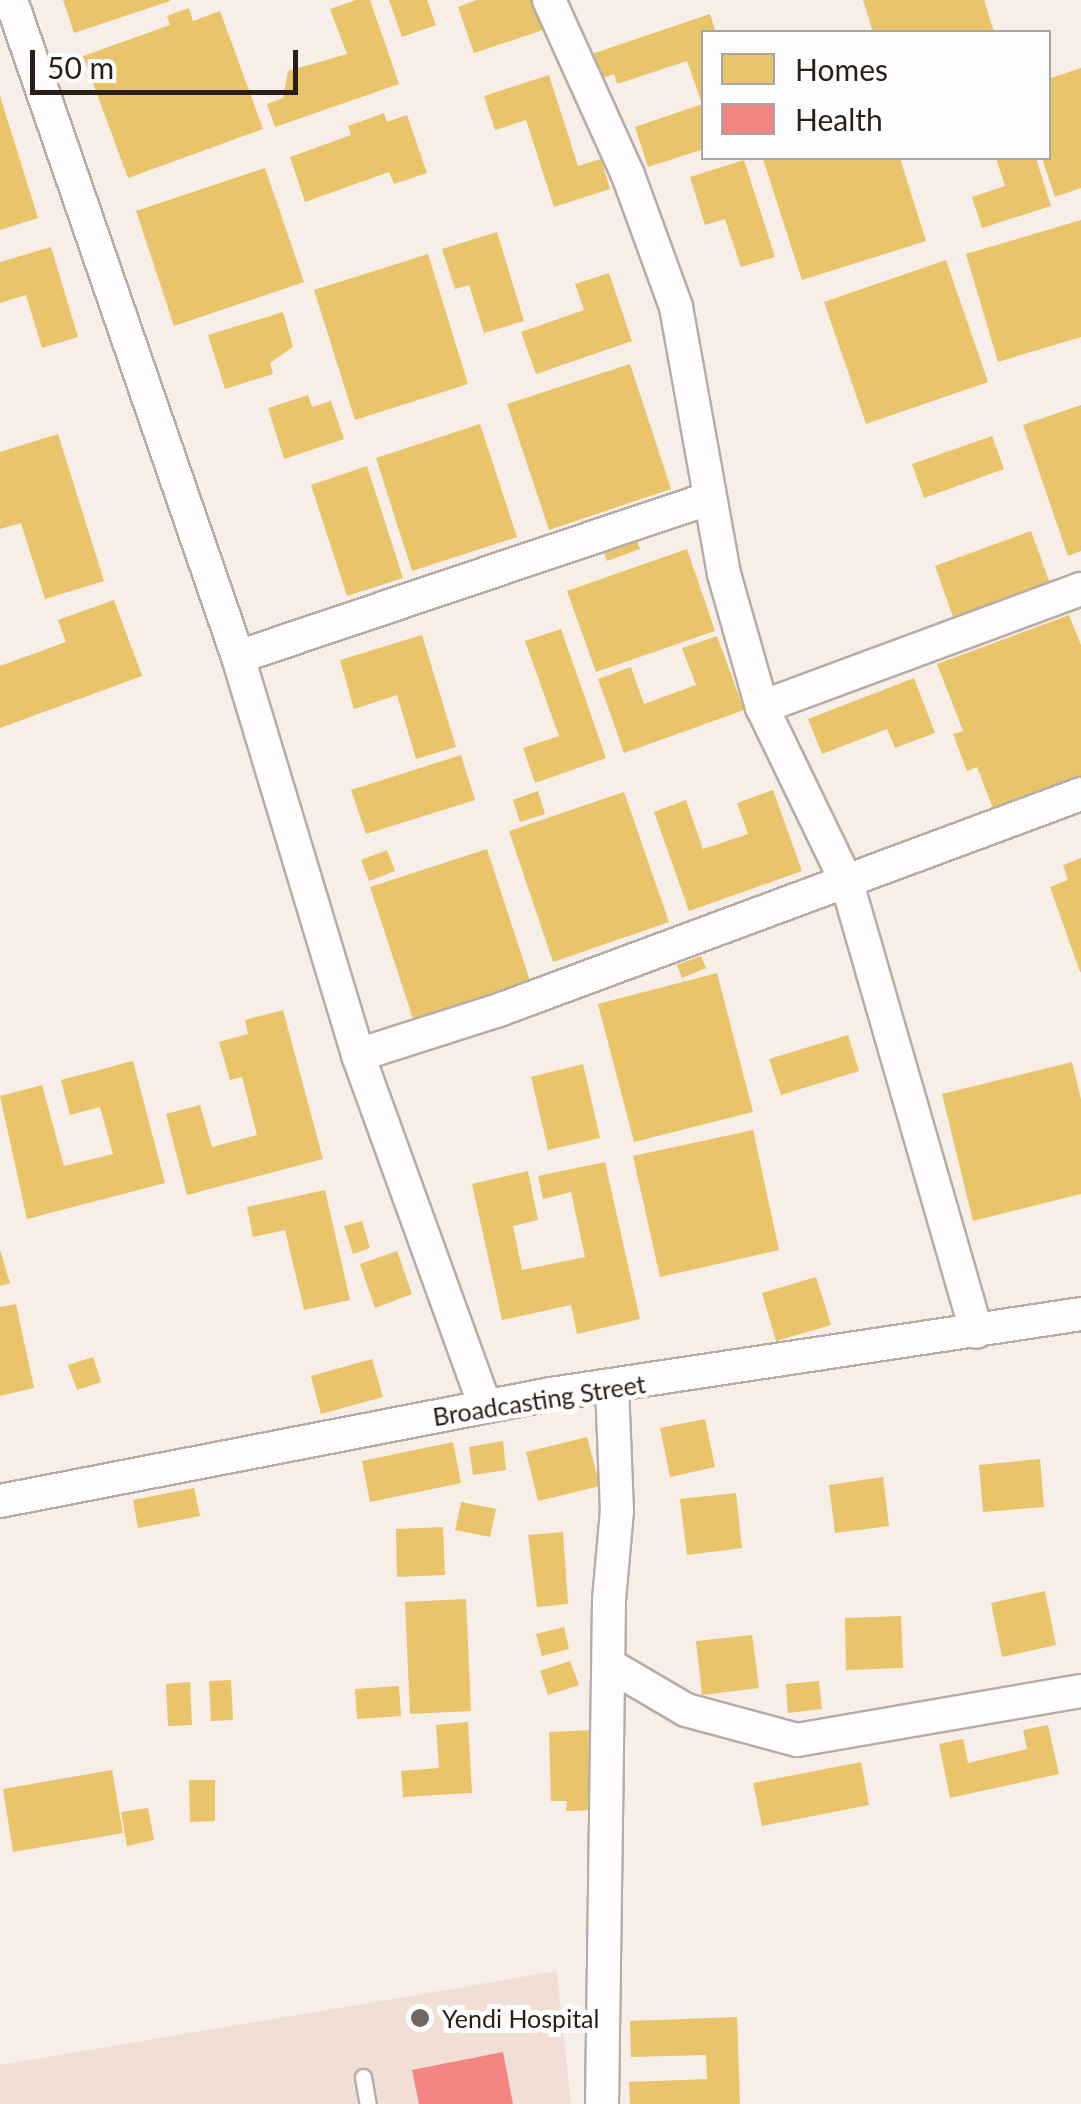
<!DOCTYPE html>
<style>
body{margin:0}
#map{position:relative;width:1081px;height:2104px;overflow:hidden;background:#f8eee8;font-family:Lato,sans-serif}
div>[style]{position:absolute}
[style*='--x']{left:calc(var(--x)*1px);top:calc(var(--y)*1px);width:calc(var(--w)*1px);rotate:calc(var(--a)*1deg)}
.built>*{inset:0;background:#f1dfd6}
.homes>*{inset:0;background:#e9c46a}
.health>*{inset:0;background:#f28482}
.roads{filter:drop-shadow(2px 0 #b7ada7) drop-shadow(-2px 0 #b7ada7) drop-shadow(0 2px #b7ada7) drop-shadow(0 -2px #b7ada7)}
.service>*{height:15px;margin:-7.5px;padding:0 7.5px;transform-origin:7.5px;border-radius:7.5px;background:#fefcfc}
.minor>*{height:32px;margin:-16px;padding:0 16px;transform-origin:16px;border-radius:16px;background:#fefcfc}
.dots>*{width:28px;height:28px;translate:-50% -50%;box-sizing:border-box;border:5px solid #fdfdfd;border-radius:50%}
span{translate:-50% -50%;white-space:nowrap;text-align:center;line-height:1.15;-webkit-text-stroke:10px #fdfdfd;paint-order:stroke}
.street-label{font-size:25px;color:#291e18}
.poi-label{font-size:25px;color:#291e18}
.left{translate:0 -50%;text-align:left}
.legend{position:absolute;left:701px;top:30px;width:350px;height:130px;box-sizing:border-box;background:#fdfdfd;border:2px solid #a8a4a1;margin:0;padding:12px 18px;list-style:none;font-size:30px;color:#291e18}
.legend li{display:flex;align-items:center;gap:20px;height:50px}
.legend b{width:50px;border:2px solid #a8a4a1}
.scale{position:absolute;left:30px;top:50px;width:268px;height:45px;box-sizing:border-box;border:5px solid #291e18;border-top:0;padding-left:12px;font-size:30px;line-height:35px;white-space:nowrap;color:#291e18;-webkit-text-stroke:8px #fdfdfd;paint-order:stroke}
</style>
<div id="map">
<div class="built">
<i style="clip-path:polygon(557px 1971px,571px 2104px,0 2104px,0 2065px)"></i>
</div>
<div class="homes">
<i style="clip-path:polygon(63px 0,170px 0,170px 1px,74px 33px)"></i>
<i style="clip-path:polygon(356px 0,370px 0,399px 84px,275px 127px,267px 104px,283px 98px,288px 71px,347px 54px,330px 9px)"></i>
<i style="clip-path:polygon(389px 0,427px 0,436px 25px,402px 37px)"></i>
<i style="clip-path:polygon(477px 0,532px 0,543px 30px,474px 53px,458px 7px)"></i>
<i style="clip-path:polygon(863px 0,984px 0,994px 32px,873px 32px)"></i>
<i style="clip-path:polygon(189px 8px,193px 21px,220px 11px,263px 129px,128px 178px,83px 56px,170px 25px,167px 16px)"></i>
<i style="clip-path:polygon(710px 14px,716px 32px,704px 32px,704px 149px,648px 167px,635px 127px,702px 104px,687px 61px,617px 84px,614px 74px,600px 79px,592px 54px)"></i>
<i style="clip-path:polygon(1081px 68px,1081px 188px,1055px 197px,1042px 158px,1048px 158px,1048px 79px)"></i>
<i style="clip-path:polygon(549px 75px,578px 166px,601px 159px,610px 189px,554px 207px,526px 120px,495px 130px,484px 96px)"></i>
<i style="clip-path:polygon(0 96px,38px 218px,0 230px)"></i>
<i style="clip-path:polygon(384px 113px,387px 122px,407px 115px,427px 173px,394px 184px,389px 172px,305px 202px,290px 157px,351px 135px,348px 126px)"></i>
<i style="clip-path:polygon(769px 158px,900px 158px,926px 241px,802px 280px,763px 159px)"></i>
<i style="clip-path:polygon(996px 158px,1036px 158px,1051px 206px,982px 228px,972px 197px,1005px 186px)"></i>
<i style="clip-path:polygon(744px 160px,775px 257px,741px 267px,725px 219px,705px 225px,690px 177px)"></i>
<i style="clip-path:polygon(265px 168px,304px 282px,174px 326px,136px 211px)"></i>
<i style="clip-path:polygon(1081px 220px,1081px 337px,998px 362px,966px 254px)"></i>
<i style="clip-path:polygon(497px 232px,524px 321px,484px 333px,469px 285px,455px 289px,442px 249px)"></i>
<i style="clip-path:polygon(51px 247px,78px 337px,42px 348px,26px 295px,0 303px,0 262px)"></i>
<i style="clip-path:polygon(428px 254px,468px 384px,355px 420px,314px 290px)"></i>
<i style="clip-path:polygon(946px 260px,988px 382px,866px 424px,824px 302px)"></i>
<i style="clip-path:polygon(609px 273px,632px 341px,536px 374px,521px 332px,584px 310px,575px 284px)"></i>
<i style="clip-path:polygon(283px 312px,293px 347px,270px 363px,273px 374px,225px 389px,208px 335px)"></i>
<i style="clip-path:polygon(630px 364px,671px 489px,549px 530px,507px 404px)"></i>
<i style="clip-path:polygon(308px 395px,312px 407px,331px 401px,344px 439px,284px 459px,268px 408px)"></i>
<i style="clip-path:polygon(1081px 405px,1081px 551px,1068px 556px,1023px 425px)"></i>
<i style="clip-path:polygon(480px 424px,517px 537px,412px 571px,376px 458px)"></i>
<i style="clip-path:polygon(58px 434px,104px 581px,45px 599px,21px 523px,0 529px,0 452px)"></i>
<i style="clip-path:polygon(992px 436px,1004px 469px,924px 498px,912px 464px)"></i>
<i style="clip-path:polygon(367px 466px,403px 578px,347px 596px,311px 485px)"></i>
<i style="clip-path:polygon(1031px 531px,1053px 592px,957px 628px,935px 566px)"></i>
<i style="clip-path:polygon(634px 533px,640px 549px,607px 561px,601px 545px)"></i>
<i style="clip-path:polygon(687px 549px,715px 631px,596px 672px,567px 591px)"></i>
<i style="clip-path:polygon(114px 600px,142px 676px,0 728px,0 666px,66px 642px,58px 620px)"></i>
<i style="clip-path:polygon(1069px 615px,1081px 645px,1081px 778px,994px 811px,977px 767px,967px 771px,953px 734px,963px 731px,937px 664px)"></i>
<i style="clip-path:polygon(561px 629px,606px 758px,535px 783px,523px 748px,559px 736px,525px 641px)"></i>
<i style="clip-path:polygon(422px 635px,456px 747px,416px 759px,397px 695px,354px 709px,340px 660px)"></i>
<i style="clip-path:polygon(717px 636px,744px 710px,624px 753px,598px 679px,631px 667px,644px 704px,696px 685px,682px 648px)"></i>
<i style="clip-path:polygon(914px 678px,935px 733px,895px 748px,887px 729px,822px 754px,808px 719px)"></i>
<i style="clip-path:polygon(461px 755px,475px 800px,366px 834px,351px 790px)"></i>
<i style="clip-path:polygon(773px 790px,802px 871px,689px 911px,654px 812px,686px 800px,703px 849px,748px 834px,737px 803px)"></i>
<i style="clip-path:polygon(538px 791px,545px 814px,520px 822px,513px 800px)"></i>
<i style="clip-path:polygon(624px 792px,669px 922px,553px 962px,509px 831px)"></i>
<i style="clip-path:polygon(487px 849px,530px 981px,413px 1019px,370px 887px)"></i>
<i style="clip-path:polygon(387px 850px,395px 871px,369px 881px,361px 860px)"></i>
<i style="clip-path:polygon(1081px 858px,1081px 972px,1080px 972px,1050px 887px,1068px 880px,1063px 865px)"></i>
<i style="clip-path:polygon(701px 956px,706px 968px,682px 978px,677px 965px)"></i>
<i style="clip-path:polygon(717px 973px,753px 1112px,634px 1142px,598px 1004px)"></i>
<i style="clip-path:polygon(283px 1010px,323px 1159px,187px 1195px,166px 1114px,200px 1105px,212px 1147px,257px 1135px,242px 1077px,230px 1080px,219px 1042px,248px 1034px,245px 1020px)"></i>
<i style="clip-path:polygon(848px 1035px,859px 1071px,781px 1095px,769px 1059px)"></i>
<i style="clip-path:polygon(133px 1061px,165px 1183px,27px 1219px,0 1096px,42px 1085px,64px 1166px,113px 1154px,100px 1107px,70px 1115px,61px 1080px)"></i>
<i style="clip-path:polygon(1072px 1062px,1081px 1099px,1081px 1194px,973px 1221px,942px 1094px)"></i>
<i style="clip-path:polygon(583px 1064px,600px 1138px,548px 1150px,531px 1077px)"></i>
<i style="clip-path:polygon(753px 1130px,779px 1250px,660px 1277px,633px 1156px)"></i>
<i style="clip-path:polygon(605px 1162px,640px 1319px,577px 1334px,571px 1305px,502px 1320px,472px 1184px,528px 1171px,538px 1220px,513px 1226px,522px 1270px,585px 1257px,571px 1192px,543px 1199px,538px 1176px)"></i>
<i style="clip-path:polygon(325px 1190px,350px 1300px,304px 1310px,285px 1230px,253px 1237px,247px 1207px)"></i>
<i style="clip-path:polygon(362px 1221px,370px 1248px,353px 1254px,344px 1226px)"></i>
<i style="clip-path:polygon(0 1250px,10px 1283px,0 1286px)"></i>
<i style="clip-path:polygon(397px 1251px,412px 1294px,375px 1308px,360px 1264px)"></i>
<i style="clip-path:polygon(816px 1277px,831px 1325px,776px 1341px,762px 1293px)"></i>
<i style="clip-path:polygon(16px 1304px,34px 1388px,0 1396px,0 1307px)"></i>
<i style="clip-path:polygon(93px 1357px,101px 1382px,77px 1390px,68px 1365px)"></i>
<i style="clip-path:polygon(372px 1359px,383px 1397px,321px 1414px,311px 1376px)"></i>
<i style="clip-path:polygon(705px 1419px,715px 1467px,670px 1477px,660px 1428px)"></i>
<i style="clip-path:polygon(587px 1437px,600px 1486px,538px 1501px,526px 1452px)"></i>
<i style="clip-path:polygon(503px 1441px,506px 1470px,473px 1475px,469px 1447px)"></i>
<i style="clip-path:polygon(453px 1442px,461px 1483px,370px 1502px,362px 1461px)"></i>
<i style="clip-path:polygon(1040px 1459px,1044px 1507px,983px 1512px,979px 1465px)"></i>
<i style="clip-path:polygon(883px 1477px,889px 1526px,835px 1533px,829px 1485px)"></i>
<i style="clip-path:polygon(194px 1488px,200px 1516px,138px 1528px,133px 1500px)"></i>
<i style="clip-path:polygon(736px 1493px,742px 1548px,687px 1555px,680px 1499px)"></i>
<i style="clip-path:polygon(461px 1502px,496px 1509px,490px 1537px,455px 1530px)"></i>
<i style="clip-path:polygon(443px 1527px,445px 1575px,397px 1577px,396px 1529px)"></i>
<i style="clip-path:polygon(563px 1532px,568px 1604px,537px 1607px,528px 1535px)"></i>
<i style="clip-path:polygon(1045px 1591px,1056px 1645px,1002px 1657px,991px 1603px)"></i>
<i style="clip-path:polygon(466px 1599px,471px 1711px,410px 1714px,405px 1602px)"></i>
<i style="clip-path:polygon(901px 1616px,903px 1668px,846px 1670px,845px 1618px)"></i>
<i style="clip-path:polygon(564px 1627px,569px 1649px,542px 1656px,536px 1634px)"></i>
<i style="clip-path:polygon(752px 1635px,759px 1688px,702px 1695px,696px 1641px)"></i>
<i style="clip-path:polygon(570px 1661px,579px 1685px,548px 1695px,540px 1671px)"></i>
<i style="clip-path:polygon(231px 1680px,233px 1720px,211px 1721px,209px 1681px)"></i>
<i style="clip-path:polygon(819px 1681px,822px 1709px,788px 1713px,786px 1684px)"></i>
<i style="clip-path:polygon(190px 1682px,192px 1725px,168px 1726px,166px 1684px)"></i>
<i style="clip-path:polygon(399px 1686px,401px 1716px,357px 1719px,355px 1689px)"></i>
<i style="clip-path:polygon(468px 1722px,472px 1793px,403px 1797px,401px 1771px,439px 1768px,436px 1725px)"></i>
<i style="clip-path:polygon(1048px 1725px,1059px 1774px,950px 1798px,939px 1744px,963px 1739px,968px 1763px,1027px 1749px,1023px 1730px)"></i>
<i style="clip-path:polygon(594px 1730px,596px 1810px,566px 1811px,567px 1801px,551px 1801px,549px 1732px)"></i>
<i style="clip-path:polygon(861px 1762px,869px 1805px,762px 1826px,753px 1783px)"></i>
<i style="clip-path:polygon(112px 1770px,123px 1833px,13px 1852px,3px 1789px)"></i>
<i style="clip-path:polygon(189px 1780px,215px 1780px,215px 1821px,190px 1822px)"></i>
<i style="clip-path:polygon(148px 1808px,154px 1840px,127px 1846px,121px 1812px)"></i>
<i style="clip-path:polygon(737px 2017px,740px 2104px,630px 2104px,629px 2082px,707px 2079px,706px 2055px,631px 2057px,630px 2021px)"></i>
</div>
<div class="health">
<i style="clip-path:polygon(503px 2052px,513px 2104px,419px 2104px,412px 2070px)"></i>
</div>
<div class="roads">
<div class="service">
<i style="--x:363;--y:2077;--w:27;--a:80"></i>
</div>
<div class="minor">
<i style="--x:11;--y:0;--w:695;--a:70.94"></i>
<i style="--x:238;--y:657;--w:416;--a:73.2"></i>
<i style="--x:358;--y:1055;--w:373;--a:70.1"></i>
<i style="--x:549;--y:0;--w:192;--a:65.7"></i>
<i style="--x:628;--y:175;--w:140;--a:70"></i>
<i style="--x:676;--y:307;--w:271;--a:79.8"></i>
<i style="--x:724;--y:574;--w:138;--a:74.1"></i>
<i style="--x:762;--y:707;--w:195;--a:64.2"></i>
<i style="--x:847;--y:883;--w:467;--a:73.9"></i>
<i style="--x:238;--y:657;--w:498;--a:-18.6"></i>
<i style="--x:762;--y:707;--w:340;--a:-20.3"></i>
<i style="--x:358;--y:1055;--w:148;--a:-17.7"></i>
<i style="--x:499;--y:1010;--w:621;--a:-20.36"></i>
<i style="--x:0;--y:1501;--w:561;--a:-10.99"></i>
<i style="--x:551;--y:1394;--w:536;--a:-8.58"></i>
<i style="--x:611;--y:1666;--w:87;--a:30.4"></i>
<i style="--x:686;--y:1710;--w:115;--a:15.1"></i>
<i style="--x:797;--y:1740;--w:288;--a:-9.8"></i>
<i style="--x:602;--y:2104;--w:504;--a:-89.2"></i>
<i style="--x:609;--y:1600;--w:89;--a:-84.9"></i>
<i style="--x:617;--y:1511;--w:124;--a:-92.3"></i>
</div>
</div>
<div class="dots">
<i style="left:420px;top:2018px;background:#716761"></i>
</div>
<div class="street-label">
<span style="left:539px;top:1400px;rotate:-9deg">Broadcasting Street</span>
</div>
<div class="poi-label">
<span class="left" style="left:442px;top:2018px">Yendi Hospital</span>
</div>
<ul class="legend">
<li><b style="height:28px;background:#e9c46a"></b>Homes</li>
<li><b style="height:28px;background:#f28482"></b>Health</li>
</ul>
<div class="scale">50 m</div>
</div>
